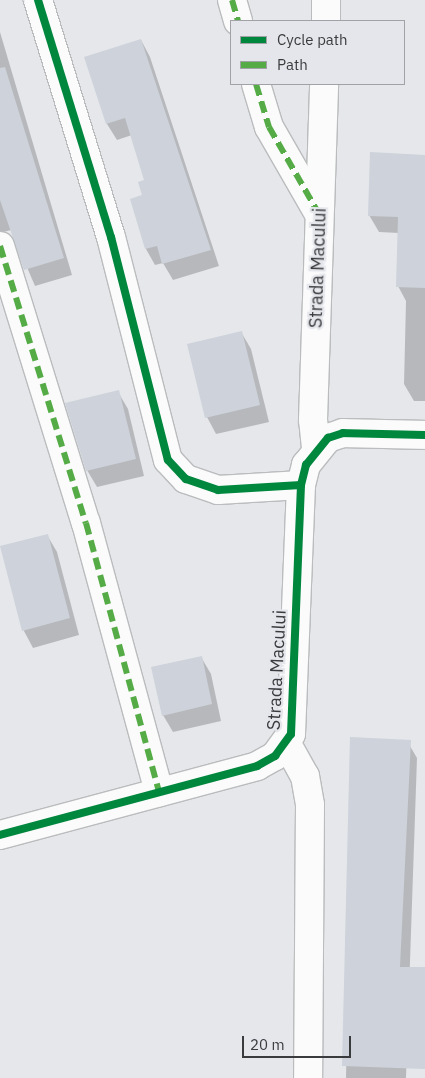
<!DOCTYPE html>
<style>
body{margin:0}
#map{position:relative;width:425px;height:1078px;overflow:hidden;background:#e5e7ea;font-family:"IBM Plex Sans",sans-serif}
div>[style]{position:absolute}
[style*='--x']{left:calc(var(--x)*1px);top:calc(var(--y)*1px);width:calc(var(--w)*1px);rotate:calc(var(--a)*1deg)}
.shadow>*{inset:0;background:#0003}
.building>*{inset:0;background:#cdd2db}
.roads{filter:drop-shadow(1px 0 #babcbd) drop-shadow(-1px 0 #babcbd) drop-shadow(0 1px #babcbd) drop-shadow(0 -1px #babcbd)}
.minor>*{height:28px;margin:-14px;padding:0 14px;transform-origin:14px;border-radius:14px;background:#fbfbfc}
.quiet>*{height:6px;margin-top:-3px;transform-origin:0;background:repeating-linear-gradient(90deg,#55ac46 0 12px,transparent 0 18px)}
.cycleway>*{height:8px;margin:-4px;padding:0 4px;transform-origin:4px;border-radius:4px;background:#00873e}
span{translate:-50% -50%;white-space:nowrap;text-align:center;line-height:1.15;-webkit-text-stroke:4.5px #e4e6eb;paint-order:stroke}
.street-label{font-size:18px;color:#3a3b3d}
.legend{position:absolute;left:230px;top:20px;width:175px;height:65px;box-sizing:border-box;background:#e4e6eb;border:1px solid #a0a2a5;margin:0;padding:6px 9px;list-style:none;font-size:15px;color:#3a3b3d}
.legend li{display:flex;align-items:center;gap:10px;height:25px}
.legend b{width:25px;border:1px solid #a0a2a5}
.scale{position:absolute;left:242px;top:1036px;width:109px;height:22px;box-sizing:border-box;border:2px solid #3a3b3d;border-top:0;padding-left:6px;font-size:15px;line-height:18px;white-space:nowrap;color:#3a3b3d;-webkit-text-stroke:4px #e4e6eb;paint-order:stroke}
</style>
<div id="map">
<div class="shadow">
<i style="clip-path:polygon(0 32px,72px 275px,35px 286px,11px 230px,0 233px)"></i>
<i style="clip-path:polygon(141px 40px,150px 57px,219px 266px,173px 280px,163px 263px,155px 265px,146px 249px,146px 181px,132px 135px,117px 140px,107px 124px)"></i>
<i style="clip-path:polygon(425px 157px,425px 401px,414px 401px,404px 384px,406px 301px,398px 286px,399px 233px,379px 232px,369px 215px)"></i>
<i style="clip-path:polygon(241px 332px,251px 349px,269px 422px,216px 434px,207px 417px)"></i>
<i style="clip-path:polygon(118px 392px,128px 409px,144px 476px,97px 487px,87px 470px)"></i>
<i style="clip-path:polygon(47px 535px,57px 552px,79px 635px,33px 648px,24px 631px,1px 547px)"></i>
<i style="clip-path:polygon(201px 657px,211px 674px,221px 721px,173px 732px,163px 715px)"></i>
<i style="clip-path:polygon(352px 738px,407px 741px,417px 758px,406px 1078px,346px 1078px)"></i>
</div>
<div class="building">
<i style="clip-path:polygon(141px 39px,211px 250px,162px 264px,157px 246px,145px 249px,130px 199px,142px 195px,138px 182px,144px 180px,125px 118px,106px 124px,84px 57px)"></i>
<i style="clip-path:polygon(5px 67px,64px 258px,24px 270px,0 200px,0 68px)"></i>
<i style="clip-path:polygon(370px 152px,425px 155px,425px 288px,396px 287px,398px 217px,368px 216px)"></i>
<i style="clip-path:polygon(242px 331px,260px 405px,205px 418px,187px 344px)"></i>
<i style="clip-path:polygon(119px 390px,136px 459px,86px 471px,65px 403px)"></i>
<i style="clip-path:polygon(48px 534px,70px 618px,22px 631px,0 546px)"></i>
<i style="clip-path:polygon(202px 656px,212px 704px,162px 716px,151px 667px)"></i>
<i style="clip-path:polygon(350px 737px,411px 740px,400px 967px,425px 967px,425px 1069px,342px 1066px)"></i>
</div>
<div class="roads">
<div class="minor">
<i style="--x:38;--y:0;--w:248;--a:72.9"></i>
<i style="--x:111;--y:237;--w:230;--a:75.7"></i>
<i style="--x:168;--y:460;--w:26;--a:47"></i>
<i style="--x:186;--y:479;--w:34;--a:19"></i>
<i style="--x:218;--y:490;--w:83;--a:-3.4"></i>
<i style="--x:232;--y:0;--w:22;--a:74"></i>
<i style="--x:326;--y:21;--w:21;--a:-90"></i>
<i style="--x:256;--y:84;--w:45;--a:73.2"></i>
<i style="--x:269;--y:127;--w:100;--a:60.1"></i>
<i style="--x:0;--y:246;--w:290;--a:72.8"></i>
<i style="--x:86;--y:523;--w:279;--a:74.8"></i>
<i style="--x:316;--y:448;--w:28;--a:-96"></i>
<i style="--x:313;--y:420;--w:336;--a:-88.1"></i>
<i style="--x:287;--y:744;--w:37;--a:61"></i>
<i style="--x:305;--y:776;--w:29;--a:80"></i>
<i style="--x:310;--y:805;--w:273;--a:90.4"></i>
<i style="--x:0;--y:835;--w:266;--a:-15"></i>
<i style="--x:257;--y:766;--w:21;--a:-29"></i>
<i style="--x:275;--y:756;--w:27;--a:-54"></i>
<i style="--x:291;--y:734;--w:249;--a:-87.7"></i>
<i style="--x:301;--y:485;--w:21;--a:-76"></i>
<i style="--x:306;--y:465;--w:35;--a:-51"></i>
<i style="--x:328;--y:438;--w:16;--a:-18"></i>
<i style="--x:343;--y:433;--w:82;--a:1.4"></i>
</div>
</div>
<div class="quiet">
<i style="--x:232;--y:0;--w:22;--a:74"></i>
<i style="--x:256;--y:84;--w:45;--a:73.2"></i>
<i style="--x:269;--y:127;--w:100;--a:60.1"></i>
<i style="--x:0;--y:246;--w:290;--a:72.8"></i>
<i style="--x:86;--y:523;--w:279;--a:74.8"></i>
</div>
<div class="cycleway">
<i style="--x:38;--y:0;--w:248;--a:72.9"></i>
<i style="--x:111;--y:237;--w:230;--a:75.7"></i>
<i style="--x:168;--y:460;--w:26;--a:47"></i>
<i style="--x:186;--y:479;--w:34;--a:19"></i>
<i style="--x:218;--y:490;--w:83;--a:-3.4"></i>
<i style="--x:0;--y:835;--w:266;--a:-15"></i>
<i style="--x:257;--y:766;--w:21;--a:-29"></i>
<i style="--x:275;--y:756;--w:27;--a:-54"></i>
<i style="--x:291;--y:734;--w:249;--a:-87.7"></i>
<i style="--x:301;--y:485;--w:21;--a:-76"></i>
<i style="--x:306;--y:465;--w:35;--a:-51"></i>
<i style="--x:328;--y:438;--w:16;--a:-18"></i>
<i style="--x:343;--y:433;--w:82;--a:1.4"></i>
</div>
<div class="street-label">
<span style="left:318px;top:268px;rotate:-88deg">Strada Macului</span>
<span style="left:277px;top:670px;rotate:-87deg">Strada Macului</span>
</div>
<ul class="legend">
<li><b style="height:6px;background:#00873e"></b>Cycle path</li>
<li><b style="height:6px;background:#55ac46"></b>Path</li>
</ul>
<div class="scale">20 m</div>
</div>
